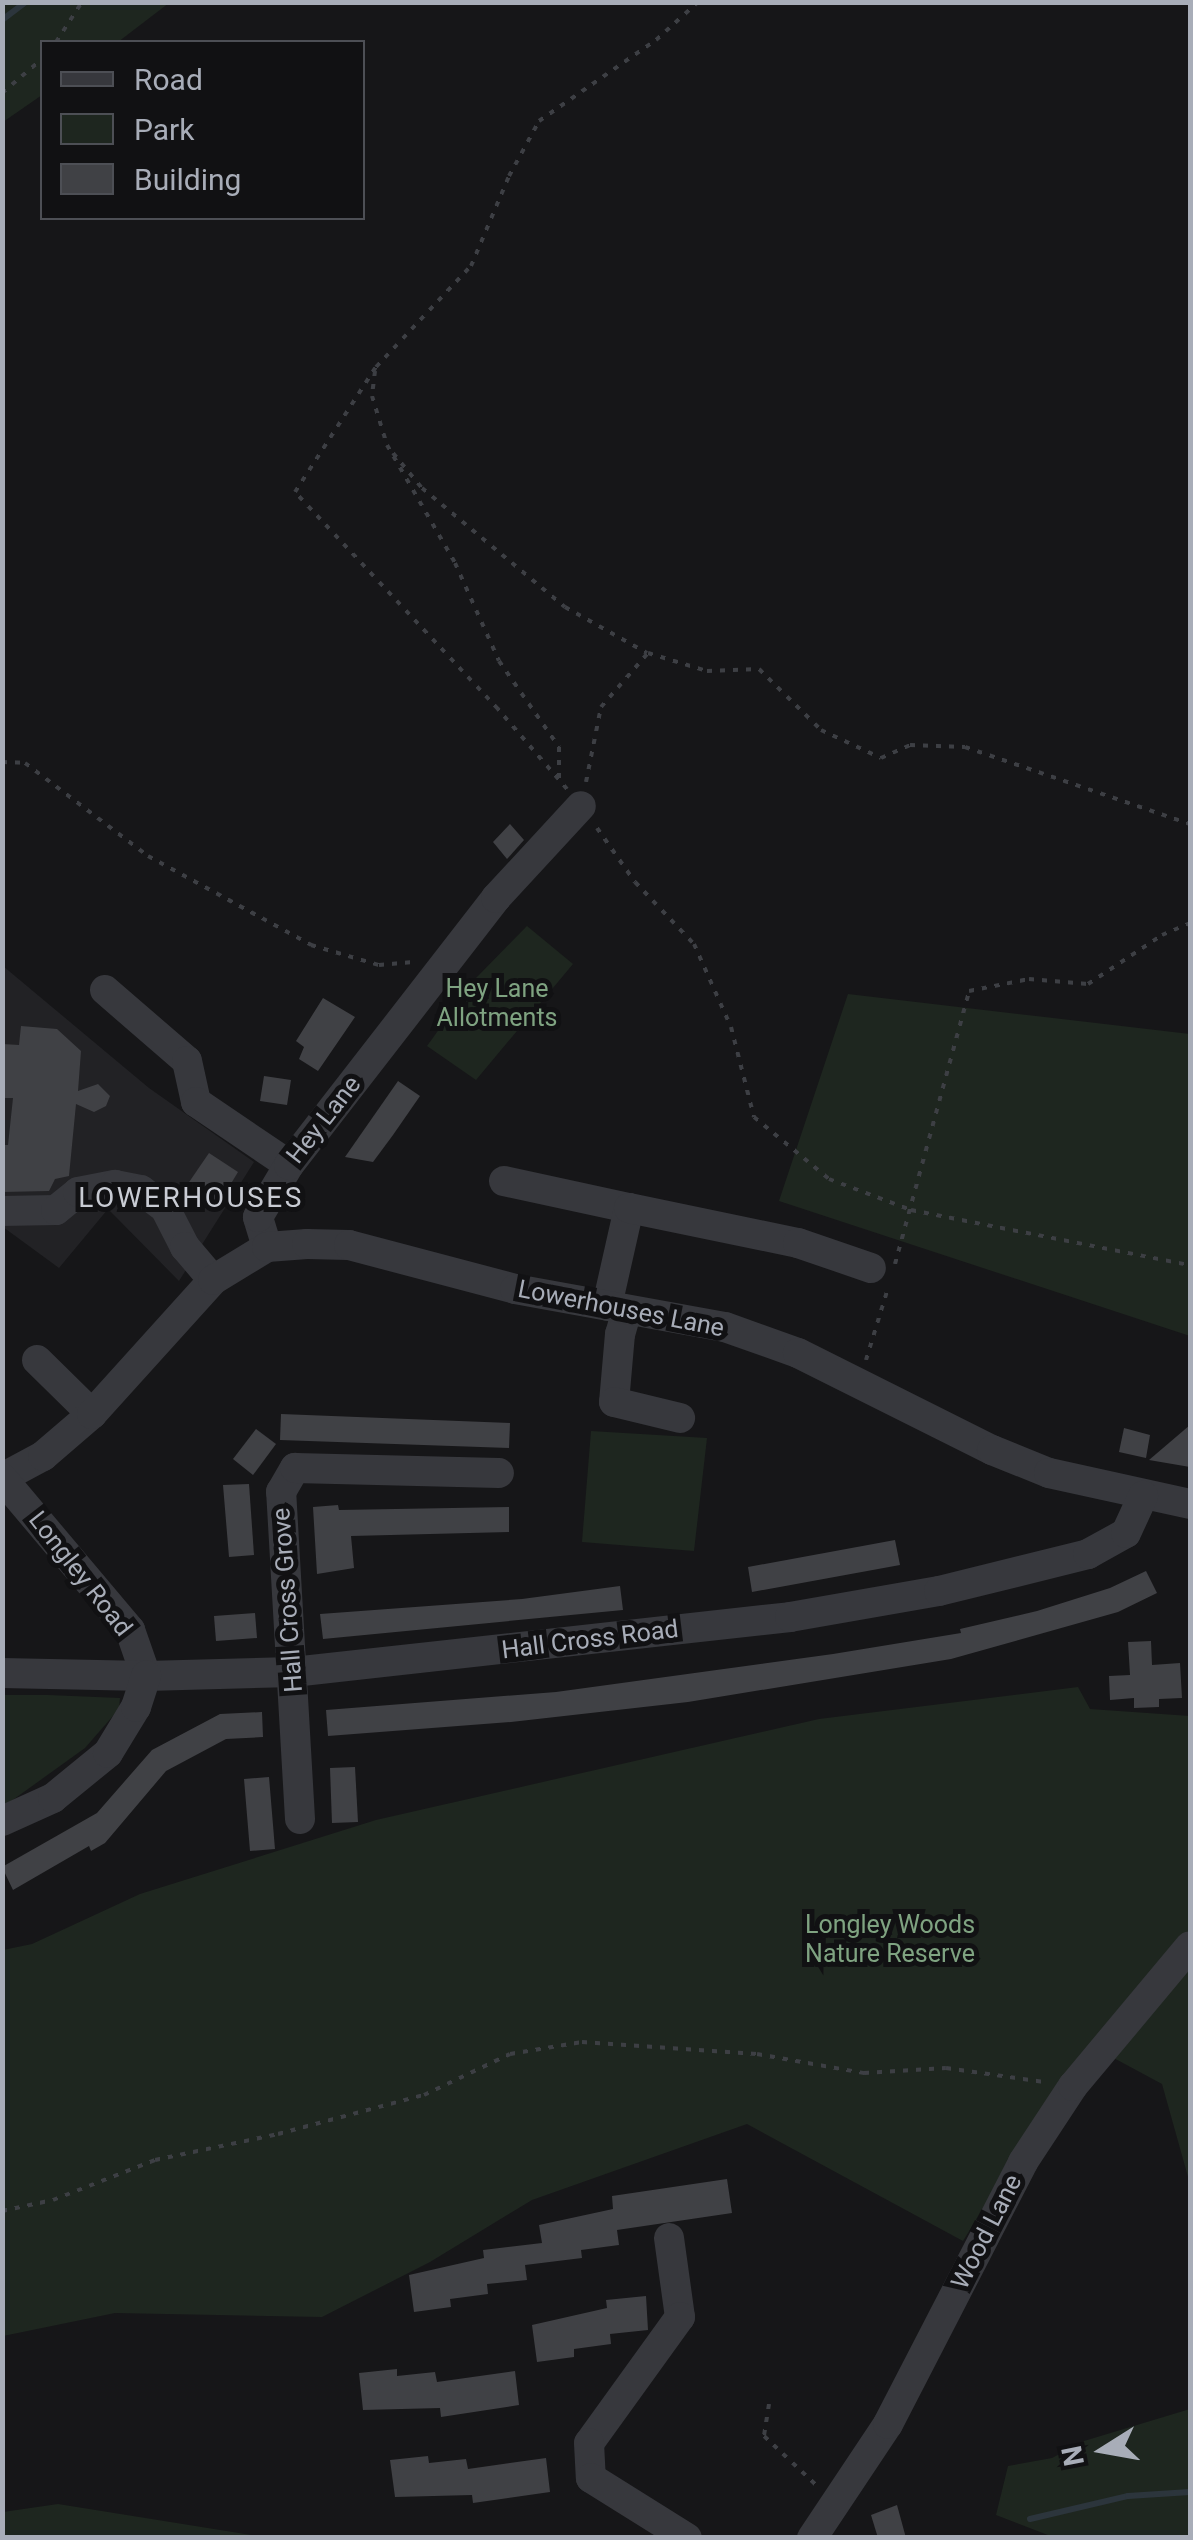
<!DOCTYPE html>
<style>
body{margin:0}
#map{position:relative;width:1193px;height:2540px;overflow:hidden;background:#161618;font-family:Roboto,sans-serif}
div>[style]{position:absolute}
[style*='--x']{left:calc(var(--x)*1px);top:calc(var(--y)*1px);width:calc(var(--w)*1px);rotate:calc(var(--a)*1deg)}
.built>*{inset:0;background:#222225}
.green>*{inset:0;background:#1e261f}
.stream>*{height:6px;margin:-3px;padding:0 3px;transform-origin:3px;border-radius:3px;background:#2c353c}
.building>*{inset:0;background:#404145}
.path>*{height:4px;margin-top:-2px;transform-origin:0;background:repeating-linear-gradient(90deg,#3d3f44 0 5px,transparent 0 13px)}
.minor>*{height:30px;margin:-15px;padding:0 15px;transform-origin:15px;border-radius:15px;background:#37383d}
span{translate:-50% -50%;white-space:nowrap;text-align:center;line-height:1.15;-webkit-text-stroke:10px #111113;paint-order:stroke}
.park-label{font-size:25px;color:#7fa381}
.street-label{font-size:25px;color:#a8adb8}
.neighbourhood-label{font-size:28px;color:#c9ccd4;letter-spacing:2.5px}
.frame{position:absolute;inset:0;border:5px solid #a8adb8;pointer-events:none}
.legend{position:absolute;left:40px;top:40px;width:325px;height:180px;box-sizing:border-box;background:#111113;border:2px solid #4d4f55;margin:0;padding:12px 18px;list-style:none;font-size:30px;color:#a8adb8}
.legend li{display:flex;align-items:center;gap:20px;height:50px}
.legend b{width:50px;border:2px solid #4d4f55}
.north{position:absolute;left:1053px;top:2400px;width:100px;height:100px;-webkit-text-stroke:8px #111113;paint-order:stroke;rotate:259deg;font-size:28px;font-weight:700;line-height:40px;text-align:center;color:#a8adb8}
.north::after{content:'';display:block;margin:auto;width:35px;height:45px;background:#a8adb8;clip-path:polygon(50% 0,100% 100%,50% 72%,0 100%)}
</style>
<div id="map">
<div class="built">
<i style="clip-path:polygon(3px 966px,149px 1088px,254px 1162px,179px 1281px,108px 1209px,59px 1268px,3px 1227px)"></i>
</div>
<div class="green">
<i style="clip-path:polygon(3px 2px,169px 2px,169px 3px,118px 42px,42px 42px,42px 95px,3px 122px)"></i>
<i style="clip-path:polygon(527px 926px,573px 964px,476px 1080px,427px 1046px,476px 978px)"></i>
<i style="clip-path:polygon(848px 994px,1190px 1034px,1190px 1336px,779px 1201px)"></i>
<i style="clip-path:polygon(591px 1431px,707px 1438px,694px 1551px,582px 1542px)"></i>
<i style="clip-path:polygon(1078px 1687px,1090px 1709px,1190px 1716px,1190px 1932px,1018px 2152px,963px 2241px,747px 2124px,532px 2200px,430px 2262px,322px 2317px,115px 2313px,3px 2336px,3px 1950px,32px 1944px,140px 1894px,376px 1820px,819px 1719px)"></i>
<i style="clip-path:polygon(3px 1695px,48px 1695px,120px 1698px,119px 1709px,85px 1748px,3px 1807px)"></i>
<i style="clip-path:polygon(1190px 1959px,1190px 2184px,1162px 2084px,1110px 2056px)"></i>
<i style="clip-path:polygon(1190px 2409px,1190px 2537px,1053px 2537px,996px 2515px,1008px 2466px,1052px 2458px,1084px 2441px)"></i>
<i style="clip-path:polygon(58px 2504px,264px 2537px,307px 2537px,3px 2537px,3px 2512px)"></i>
</div>
<div class="stream">
<i style="--x:2;--y:20;--w:30;--a:-37"></i>
<i style="--x:1030;--y:2519;--w:101;--a:-13.2"></i>
<i style="--x:1128;--y:2496;--w:62;--a:-3.7"></i>
</div>
<div class="building">
<i style="clip-path:polygon(510px 824px,524px 840px,507px 859px,493px 842px)"></i>
<i style="clip-path:polygon(323px 998px,355px 1017px,318px 1071px,299px 1059px,304px 1047px,296px 1041px)"></i>
<i style="clip-path:polygon(21px 1026px,57px 1029px,81px 1051px,78px 1091px,98px 1084px,110px 1096px,106px 1106px,94px 1112px,76px 1104px,69px 1176px,55px 1179px,49px 1191px,2px 1192px,2px 1145px,8px 1145px,13px 1098px,2px 1098px,2px 1044px,19px 1045px)"></i>
<i style="clip-path:polygon(264px 1076px,291px 1080px,287px 1105px,260px 1101px)"></i>
<i style="clip-path:polygon(398px 1081px,420px 1096px,393px 1135px,373px 1162px,345px 1157px)"></i>
<i style="clip-path:polygon(209px 1153px,238px 1172px,215px 1210px,185px 1188px)"></i>
<i style="clip-path:polygon(281px 1414px,510px 1423px,509px 1448px,280px 1440px)"></i>
<i style="clip-path:polygon(1190px 1425px,1190px 1467px,1149px 1460px)"></i>
<i style="clip-path:polygon(1124px 1428px,1150px 1435px,1146px 1458px,1119px 1452px)"></i>
<i style="clip-path:polygon(256px 1429px,276px 1444px,253px 1475px,233px 1459px)"></i>
<i style="clip-path:polygon(249px 1484px,254px 1555px,229px 1557px,223px 1485px)"></i>
<i style="clip-path:polygon(338px 1505px,339px 1510px,509px 1507px,509px 1532px,351px 1536px,354px 1568px,317px 1574px,313px 1507px)"></i>
<i style="clip-path:polygon(895px 1540px,900px 1565px,752px 1592px,748px 1567px)"></i>
<i style="clip-path:polygon(1146px 1571px,1157px 1593px,1118px 1612px,951px 1659px,688px 1702px,511px 1722px,328px 1736px,326px 1710px,556px 1692px,833px 1654px,961px 1633px,960px 1629px,1037px 1611px,1110px 1588px)"></i>
<i style="clip-path:polygon(620px 1586px,623px 1610px,323px 1639px,320px 1614px,522px 1599px)"></i>
<i style="clip-path:polygon(255px 1613px,257px 1638px,216px 1641px,214px 1616px)"></i>
<i style="clip-path:polygon(1151px 1641px,1152px 1665px,1180px 1663px,1182px 1698px,1159px 1699px,1159px 1707px,1134px 1708px,1134px 1698px,1110px 1700px,1109px 1676px,1130px 1675px,1128px 1642px)"></i>
<i style="clip-path:polygon(262px 1712px,263px 1737px,226px 1739px,166px 1771px,105px 1843px,91px 1851px,89px 1846px,13px 1890px,2px 1867px,97px 1813px,152px 1750px,220px 1714px)"></i>
<i style="clip-path:polygon(355px 1767px,358px 1822px,332px 1823px,330px 1768px)"></i>
<i style="clip-path:polygon(269px 1777px,275px 1849px,250px 1851px,244px 1779px)"></i>
<i style="clip-path:polygon(727px 2179px,732px 2213px,617px 2230px,619px 2245px,581px 2250px,582px 2258px,525px 2265px,527px 2280px,487px 2284px,488px 2294px,450px 2299px,451px 2307px,414px 2312px,409px 2275px,484px 2258px,483px 2250px,542px 2243px,539px 2225px,613px 2209px,612px 2196px)"></i>
<i style="clip-path:polygon(646px 2296px,648px 2330px,610px 2334px,611px 2344px,574px 2349px,574px 2357px,537px 2362px,532px 2325px,607px 2308px,606px 2300px)"></i>
<i style="clip-path:polygon(397px 2369px,397px 2376px,435px 2372px,437px 2382px,515px 2371px,519px 2405px,441px 2417px,440px 2408px,363px 2410px,359px 2373px)"></i>
<i style="clip-path:polygon(428px 2456px,429px 2463px,466px 2459px,468px 2469px,546px 2458px,550px 2492px,473px 2503px,472px 2495px,395px 2497px,390px 2460px)"></i>
<i style="clip-path:polygon(897px 2505px,906px 2538px,878px 2538px,871px 2515px)"></i>
</div>
<div class="path">
<i style="--x:56;--y:42;--w:48;--a:-57"></i>
<i style="--x:2;--y:93;--w:52;--a:-40.4"></i>
<i style="--x:375;--y:371;--w:25;--a:97"></i>
<i style="--x:372;--y:396;--w:51;--a:73"></i>
<i style="--x:387;--y:445;--w:136;--a:60"></i>
<i style="--x:455;--y:563;--w:107;--a:65.8"></i>
<i style="--x:499;--y:661;--w:105;--a:55.1"></i>
<i style="--x:559;--y:747;--w:31;--a:90"></i>
<i style="--x:393;--y:453;--w:45;--a:50.4"></i>
<i style="--x:422;--y:488;--w:186;--a:39.8"></i>
<i style="--x:565;--y:607;--w:94;--a:29.3"></i>
<i style="--x:2;--y:762;--w:23;--a:2"></i>
<i style="--x:25;--y:763;--w:154;--a:37.1"></i>
<i style="--x:148;--y:856;--w:186;--a:28.6"></i>
<i style="--x:311;--y:945;--w:71;--a:16.4"></i>
<i style="--x:379;--y:965;--w:37;--a:-5"></i>
<i style="--x:586;--y:782;--w:76;--a:-78.7"></i>
<i style="--x:601;--y:707;--w:72;--a:-49"></i>
<i style="--x:648;--y:653;--w:62;--a:17"></i>
<i style="--x:707;--y:671;--w:52;--a:-2.2"></i>
<i style="--x:759;--y:669;--w:87;--a:44.5"></i>
<i style="--x:821;--y:730;--w:66;--a:25"></i>
<i style="--x:881;--y:758;--w:32;--a:-24"></i>
<i style="--x:910;--y:745;--w:55;--a:2.1"></i>
<i style="--x:965;--y:747;--w:238;--a:18.9"></i>
<i style="--x:567;--y:789;--w:106;--a:-130.8"></i>
<i style="--x:498;--y:709;--w:297;--a:-133.1"></i>
<i style="--x:295;--y:492;--w:149;--a:-57.1"></i>
<i style="--x:376;--y:367;--w:139;--a:-46.8"></i>
<i style="--x:471;--y:266;--w:98;--a:-67.1"></i>
<i style="--x:509;--y:176;--w:63;--a:-61.4"></i>
<i style="--x:539;--y:121;--w:142;--a:-34.7"></i>
<i style="--x:656;--y:40;--w:57;--a:-42.1"></i>
<i style="--x:597;--y:828;--w:66;--a:54.9"></i>
<i style="--x:635;--y:882;--w:86;--a:46.4"></i>
<i style="--x:694;--y:944;--w:91;--a:66"></i>
<i style="--x:731;--y:1027;--w:93;--a:75.7"></i>
<i style="--x:754;--y:1117;--w:97;--a:39.6"></i>
<i style="--x:829;--y:1179;--w:88;--a:20.7"></i>
<i style="--x:911;--y:1210;--w:284;--a:11.2"></i>
<i style="--x:895;--y:1264;--w:283;--a:-74.8"></i>
<i style="--x:969;--y:991;--w:61;--a:-11.3"></i>
<i style="--x:1029;--y:979;--w:59;--a:4.8"></i>
<i style="--x:1088;--y:984;--w:89;--a:-33.5"></i>
<i style="--x:1162;--y:935;--w:30;--a:-23"></i>
<i style="--x:866;--y:1360;--w:75;--a:-73"></i>
<i style="--x:2;--y:2211;--w:52;--a:-12.2"></i>
<i style="--x:53;--y:2200;--w:110;--a:-21.4"></i>
<i style="--x:155;--y:2160;--w:126;--a:-11.9"></i>
<i style="--x:278;--y:2134;--w:151;--a:-15"></i>
<i style="--x:424;--y:2095;--w:95;--a:-25.5"></i>
<i style="--x:510;--y:2054;--w:73;--a:-9.5"></i>
<i style="--x:582;--y:2042;--w:175;--a:3.9"></i>
<i style="--x:757;--y:2054;--w:109;--a:10.1"></i>
<i style="--x:864;--y:2073;--w:82;--a:-3.5"></i>
<i style="--x:946;--y:2068;--w:99;--a:8.1"></i>
<i style="--x:769;--y:2404;--w:32;--a:99"></i>
<i style="--x:764;--y:2436;--w:73;--a:43.3"></i>
</div>
<div class="minor">
<i style="--x:105;--y:990;--w:108;--a:40.9"></i>
<i style="--x:187;--y:1061;--w:42;--a:77.6"></i>
<i style="--x:196;--y:1102;--w:112;--a:34.1"></i>
<i style="--x:504;--y:1181;--w:128;--a:12.2"></i>
<i style="--x:629;--y:1208;--w:100;--a:102.7"></i>
<i style="--x:629;--y:1208;--w:173;--a:11.7"></i>
<i style="--x:798;--y:1243;--w:77;--a:18.9"></i>
<i style="--x:2;--y:1211;--w:54;--a:-1.1"></i>
<i style="--x:56;--y:1210;--w:28;--a:-39"></i>
<i style="--x:78;--y:1192;--w:38;--a:-11"></i>
<i style="--x:115;--y:1185;--w:26;--a:11"></i>
<i style="--x:141;--y:1190;--w:30;--a:37"></i>
<i style="--x:165;--y:1208;--w:44;--a:62.9"></i>
<i style="--x:185;--y:1247;--w:43;--a:49.7"></i>
<i style="--x:267;--y:1247;--w:31;--a:-107"></i>
<i style="--x:258;--y:1217;--w:61;--a:-59.2"></i>
<i style="--x:289;--y:1165;--w:338;--a:-52.2"></i>
<i style="--x:496;--y:898;--w:125;--a:-47.3"></i>
<i style="--x:627;--y:1310;--w:25;--a:106"></i>
<i style="--x:620;--y:1334;--w:68;--a:95"></i>
<i style="--x:614;--y:1402;--w:68;--a:13.6"></i>
<i style="--x:37;--y:1360;--w:77;--a:44.5"></i>
<i style="--x:2;--y:1478;--w:47;--a:-28.2"></i>
<i style="--x:43;--y:1456;--w:65;--a:-40.6"></i>
<i style="--x:92;--y:1414;--w:181;--a:-47.9"></i>
<i style="--x:213;--y:1280;--w:63;--a:-31.4"></i>
<i style="--x:267;--y:1247;--w:40;--a:-4.3"></i>
<i style="--x:307;--y:1244;--w:42;--a:1.4"></i>
<i style="--x:349;--y:1245;--w:172;--a:14.8"></i>
<i style="--x:515;--y:1289;--w:213;--a:10.3"></i>
<i style="--x:725;--y:1327;--w:77;--a:19.6"></i>
<i style="--x:798;--y:1353;--w:217;--a:26.6"></i>
<i style="--x:992;--y:1450;--w:61;--a:22"></i>
<i style="--x:1049;--y:1473;--w:144;--a:12.4"></i>
<i style="--x:2;--y:1478;--w:199;--a:49.9"></i>
<i style="--x:130;--y:1630;--w:49;--a:70.8"></i>
<i style="--x:2;--y:1673;--w:144;--a:1.2"></i>
<i style="--x:146;--y:1676;--w:147;--a:-1.6"></i>
<i style="--x:293;--y:1672;--w:500;--a:-6.31"></i>
<i style="--x:790;--y:1617;--w:151;--a:-9.9"></i>
<i style="--x:939;--y:1591;--w:154;--a:-13.9"></i>
<i style="--x:1088;--y:1554;--w:43;--a:-28.9"></i>
<i style="--x:1126;--y:1533;--w:41;--a:-65.3"></i>
<i style="--x:300;--y:1819;--w:328;--a:-93.3"></i>
<i style="--x:281;--y:1492;--w:28;--a:-60"></i>
<i style="--x:295;--y:1468;--w:204;--a:1.4"></i>
<i style="--x:2;--y:1821;--w:56;--a:-24.3"></i>
<i style="--x:53;--y:1798;--w:71;--a:-39.3"></i>
<i style="--x:108;--y:1753;--w:54;--a:-58.7"></i>
<i style="--x:136;--y:1707;--w:33;--a:-72"></i>
<i style="--x:669;--y:2238;--w:80;--a:82.1"></i>
<i style="--x:680;--y:2317;--w:155;--a:125.8"></i>
<i style="--x:589;--y:2443;--w:35;--a:87"></i>
<i style="--x:591;--y:2478;--w:113;--a:32"></i>
<i style="--x:812;--y:2538;--w:137;--a:-56.3"></i>
<i style="--x:888;--y:2424;--w:295;--a:-62.7"></i>
<i style="--x:1023;--y:2162;--w:91;--a:-56.7"></i>
<i style="--x:1073;--y:2086;--w:182;--a:-50.1"></i>
</div>
<div class="park-label">
<span style="left:497px;top:1004px">Hey Lane<br>Allotments</span>
<span style="left:890px;top:1940px">Longley Woods<br>Nature Reserve</span>
</div>
<div class="street-label">
<span style="left:324px;top:1120px;rotate:-52deg">Hey Lane</span>
<span style="left:621px;top:1309px;rotate:11deg">Lowerhouses Lane</span>
<span style="left:80px;top:1574px;rotate:52deg">Longley Road</span>
<span style="left:288px;top:1600px;rotate:-94deg">Hall Cross Grove</span>
<span style="left:590px;top:1640px;rotate:-7deg">Hall Cross Road</span>
<span style="left:987px;top:2232px;rotate:-63deg">Wood Lane</span>
</div>
<div class="neighbourhood-label">
<span style="left:191px;top:1198px">LOWERHOUSES</span>
</div>
<div class="frame"></div>
<ul class="legend">
<li><b style="height:12px;background:#37383d"></b>Road</li>
<li><b style="height:28px;background:#1e261f"></b>Park</li>
<li><b style="height:28px;background:#404145"></b>Building</li>
</ul>
<div class="north">N</div>
</div>
